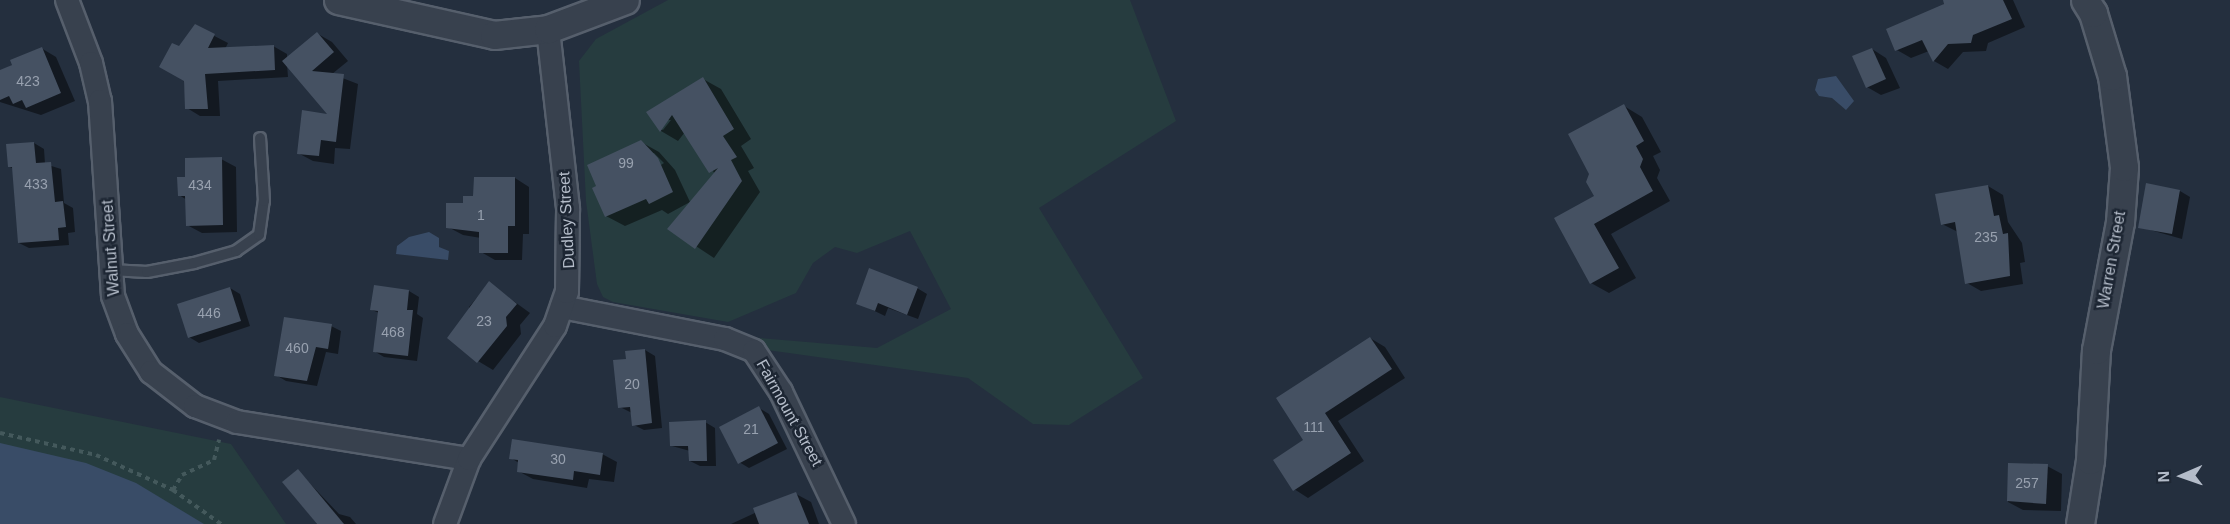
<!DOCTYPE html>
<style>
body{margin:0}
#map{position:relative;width:2230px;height:524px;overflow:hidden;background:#242f3e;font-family:Arial,sans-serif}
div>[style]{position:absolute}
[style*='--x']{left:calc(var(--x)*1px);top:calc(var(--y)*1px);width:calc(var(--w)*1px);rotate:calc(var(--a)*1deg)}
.green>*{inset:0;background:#263c3f}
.water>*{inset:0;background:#394c67}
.shadow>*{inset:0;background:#0007}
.building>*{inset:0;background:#455162}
.path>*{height:4px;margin-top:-2px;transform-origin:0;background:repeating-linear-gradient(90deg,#44595c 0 4.5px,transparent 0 9px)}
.roads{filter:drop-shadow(2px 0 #565f6c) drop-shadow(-2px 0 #565f6c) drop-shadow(0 2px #565f6c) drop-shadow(0 -2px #565f6c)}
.service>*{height:10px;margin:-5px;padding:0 5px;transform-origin:5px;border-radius:5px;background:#38414e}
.minor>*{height:22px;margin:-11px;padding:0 11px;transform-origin:11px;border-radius:11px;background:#38414e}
.tertiary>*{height:27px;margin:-13.5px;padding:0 13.5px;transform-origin:13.5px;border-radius:13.5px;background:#38414e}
span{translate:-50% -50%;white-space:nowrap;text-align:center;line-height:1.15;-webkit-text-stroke:5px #1d2633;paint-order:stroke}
.number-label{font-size:14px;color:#98a1af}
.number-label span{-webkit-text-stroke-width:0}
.street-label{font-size:16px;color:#b4bcc9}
.north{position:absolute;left:2152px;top:446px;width:60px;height:60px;-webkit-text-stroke:4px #1d2633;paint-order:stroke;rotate:268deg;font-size:16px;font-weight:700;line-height:24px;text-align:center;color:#b4bcc9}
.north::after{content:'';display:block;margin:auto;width:21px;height:27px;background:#b4bcc9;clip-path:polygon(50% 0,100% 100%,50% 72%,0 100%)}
</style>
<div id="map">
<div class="green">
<i style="clip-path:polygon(668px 0,1130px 0,1176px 121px,1039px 208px,1143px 378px,1069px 425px,1033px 424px,968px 378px,761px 349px,748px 337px,877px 348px,951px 309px,910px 231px,857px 253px,835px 247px,813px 263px,796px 293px,728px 322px,613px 302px,603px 297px,597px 284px,586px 201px,579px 61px,596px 39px)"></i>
<i style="clip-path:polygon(0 397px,231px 444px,286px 524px,0 524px)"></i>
</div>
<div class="water">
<i style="clip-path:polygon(1836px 76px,1854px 101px,1846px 110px,1832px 98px,1819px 96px,1815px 90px,1818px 79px)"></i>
<i style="clip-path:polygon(429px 232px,439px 238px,439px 247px,449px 251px,448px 260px,396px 254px,397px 246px,409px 237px)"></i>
<i style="clip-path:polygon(0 443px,86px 463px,136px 483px,204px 524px,0 524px)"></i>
</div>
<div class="shadow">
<i style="clip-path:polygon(1945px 0,2013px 0,2025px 27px,1988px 43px,1986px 51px,1963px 52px,1948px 69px,1934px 61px,1929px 51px,1911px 58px,1897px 50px,1943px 6px)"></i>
<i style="clip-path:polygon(195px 26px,228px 43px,225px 49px,273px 46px,287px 54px,287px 59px,318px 34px,332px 42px,348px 61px,332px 74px,358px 84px,350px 149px,335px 148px,334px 164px,313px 161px,298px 153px,331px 116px,287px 64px,288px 77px,218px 81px,220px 116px,200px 116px,187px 108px,180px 48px)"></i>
<i style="clip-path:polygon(41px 48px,56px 57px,75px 101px,41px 115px,0 102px,0 72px)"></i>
<i style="clip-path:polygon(1872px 49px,1886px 58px,1900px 88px,1881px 95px,1867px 87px)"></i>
<i style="clip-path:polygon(evenodd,703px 79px,721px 89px,751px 139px,741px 146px,754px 168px,748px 171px,760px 192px,714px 258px,670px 229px,715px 174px,685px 132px,678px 141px,661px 131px,648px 112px,703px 79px,667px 120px,671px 120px,663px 130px,660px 129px,667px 120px)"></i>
<i style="clip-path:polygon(1624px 106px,1642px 117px,1661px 152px,1653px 156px,1660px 170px,1657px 178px,1670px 201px,1611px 234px,1636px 278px,1609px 293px,1591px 283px,1556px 219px,1596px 196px)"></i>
<i style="clip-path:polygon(evenodd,641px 142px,659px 152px,675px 170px,690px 202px,668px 214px,662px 210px,625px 226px,606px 216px,641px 142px,650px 153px,654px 153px,664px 163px,661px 165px,650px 153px)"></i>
<i style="clip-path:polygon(34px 143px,44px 149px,45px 164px,61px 169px,64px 203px,73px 208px,75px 232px,68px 233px,69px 245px,29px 248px,19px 243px,14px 169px,10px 167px)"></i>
<i style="clip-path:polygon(221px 159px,236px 167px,237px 232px,202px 233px,187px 225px,187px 200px,179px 195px,187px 179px)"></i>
<i style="clip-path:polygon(515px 178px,529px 187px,529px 234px,523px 234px,522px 260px,495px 260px,481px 252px,481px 238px,463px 235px,448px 227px,465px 205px)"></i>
<i style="clip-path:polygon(1988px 186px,2003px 195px,2008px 222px,2022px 243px,2025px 262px,2020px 263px,2023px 284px,1981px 291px,1967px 283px,1958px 232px,1942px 224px)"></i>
<i style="clip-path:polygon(2180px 191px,2190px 197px,2182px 239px,2140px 227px)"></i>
<i style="clip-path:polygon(489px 283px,530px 313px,520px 325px,521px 334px,493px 370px,478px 361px,469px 307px)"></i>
<i style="clip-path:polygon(230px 288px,240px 294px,250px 326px,199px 343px,189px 337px)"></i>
<i style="clip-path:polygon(917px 288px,927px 294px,918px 319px,888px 308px,885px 316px,858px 303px)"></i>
<i style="clip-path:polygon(409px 291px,419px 297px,417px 314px,423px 318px,417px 361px,384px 357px,374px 351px,379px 313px,372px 310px)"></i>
<i style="clip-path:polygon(331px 326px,341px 331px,338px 354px,326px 352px,317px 386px,286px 381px,276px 375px)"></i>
<i style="clip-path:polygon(1370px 338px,1385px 347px,1405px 378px,1338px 421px,1364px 461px,1308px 498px,1294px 489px,1305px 441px)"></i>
<i style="clip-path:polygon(645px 350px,655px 356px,662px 428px,644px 430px,634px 425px,632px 413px,620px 407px,628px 361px)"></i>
<i style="clip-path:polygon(759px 408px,769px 414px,787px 449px,749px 468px,739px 462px)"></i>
<i style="clip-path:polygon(705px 422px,715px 428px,716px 466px,700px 466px,690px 461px,690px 451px,672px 446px)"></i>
<i style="clip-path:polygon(602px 454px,617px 462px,614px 482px,589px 479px,587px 488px,533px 479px,518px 471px,519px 463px,511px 458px)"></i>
<i style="clip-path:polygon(2009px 464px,2047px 466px,2062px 474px,2061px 511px,2023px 510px,2008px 502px)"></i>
<i style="clip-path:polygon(298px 471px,339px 514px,350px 517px,356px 524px,317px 524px,284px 482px)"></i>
<i style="clip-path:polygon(796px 494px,811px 502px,819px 524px,731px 524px)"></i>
</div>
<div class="building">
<i style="clip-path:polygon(1943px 0,2003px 0,2012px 19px,1973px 35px,1971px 43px,1948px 44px,1933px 62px,1922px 40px,1895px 51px,1886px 29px,1944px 4px)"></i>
<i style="clip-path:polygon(195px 24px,215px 34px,208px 48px,274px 45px,275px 70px,205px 74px,208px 109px,185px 109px,184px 81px,159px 67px,172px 43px,179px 46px)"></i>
<i style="clip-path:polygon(317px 32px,334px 52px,312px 71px,344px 74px,336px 142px,321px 140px,319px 156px,297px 154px,302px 110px,327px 114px,282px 61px)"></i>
<i style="clip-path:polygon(42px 47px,61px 93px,26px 108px,22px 100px,13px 104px,9px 96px,0 100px,0 70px,12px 65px,10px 60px)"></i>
<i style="clip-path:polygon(1872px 48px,1886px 79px,1866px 88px,1852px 56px)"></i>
<i style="clip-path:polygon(703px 77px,734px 129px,723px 136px,737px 157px,731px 160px,742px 181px,695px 249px,667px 229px,718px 168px,709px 173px,672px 115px,660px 132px,646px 112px)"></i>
<i style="clip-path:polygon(1624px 104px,1644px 141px,1636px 146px,1643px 159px,1640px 167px,1653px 191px,1594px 224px,1619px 268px,1590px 284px,1554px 218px,1594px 196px,1586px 182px,1589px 174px,1568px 134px)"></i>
<i style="clip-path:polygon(641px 140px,658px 158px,673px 192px,649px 204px,646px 199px,605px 217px,592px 188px,596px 186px,587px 165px)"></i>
<i style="clip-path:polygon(34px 142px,36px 163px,51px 162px,55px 202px,63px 201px,66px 227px,58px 228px,59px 240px,18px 243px,12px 167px,8px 167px,6px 144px)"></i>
<i style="clip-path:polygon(222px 157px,223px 225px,186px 226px,185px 196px,178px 196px,177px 177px,185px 177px,185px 158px)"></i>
<i style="clip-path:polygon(474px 177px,515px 177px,515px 226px,508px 226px,508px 253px,479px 253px,479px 232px,446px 228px,446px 203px,463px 203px,463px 196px,473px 196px)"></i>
<i style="clip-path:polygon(2146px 183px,2180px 190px,2172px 234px,2138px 228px)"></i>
<i style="clip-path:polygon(1988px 185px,1994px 216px,1999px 215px,2003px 234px,2008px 233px,2010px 276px,1965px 284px,1955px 222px,1941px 225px,1935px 194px)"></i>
<i style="clip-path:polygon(869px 268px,918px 287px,907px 315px,878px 303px,875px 311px,856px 304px)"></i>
<i style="clip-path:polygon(489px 281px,517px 304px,506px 317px,507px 326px,477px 363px,447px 338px)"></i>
<i style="clip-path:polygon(374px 285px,409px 290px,407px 310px,413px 310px,408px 356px,373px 352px,378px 311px,370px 310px)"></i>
<i style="clip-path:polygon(230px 287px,241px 321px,188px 338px,177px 304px)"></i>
<i style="clip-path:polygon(284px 317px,332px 324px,328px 349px,316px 347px,307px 381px,274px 376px)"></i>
<i style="clip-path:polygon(1370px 337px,1392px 369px,1325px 413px,1351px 453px,1293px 491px,1273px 460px,1303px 440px,1276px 398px)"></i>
<i style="clip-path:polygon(645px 349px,652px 423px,632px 426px,630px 407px,618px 408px,613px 360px,626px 359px,625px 351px)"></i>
<i style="clip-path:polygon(759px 406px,778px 443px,738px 464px,719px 427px)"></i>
<i style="clip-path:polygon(706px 420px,707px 461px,689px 461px,688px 446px,670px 446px,669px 422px)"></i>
<i style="clip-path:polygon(512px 439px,603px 453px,600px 475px,574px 471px,573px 480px,517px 472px,518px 460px,509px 459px)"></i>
<i style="clip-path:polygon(2008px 463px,2048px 464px,2046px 504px,2007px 501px)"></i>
<i style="clip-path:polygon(298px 469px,344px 524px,317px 524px,282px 482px)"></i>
<i style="clip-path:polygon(796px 492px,809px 524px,759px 524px,753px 508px)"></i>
</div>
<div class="path">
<i style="--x:0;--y:433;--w:98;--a:12.9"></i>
<i style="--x:96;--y:455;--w:85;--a:24.4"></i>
<i style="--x:173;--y:490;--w:59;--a:35.3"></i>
<i style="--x:173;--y:490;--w:17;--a:-59"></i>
<i style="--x:182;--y:475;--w:35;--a:-25"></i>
<i style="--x:214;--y:460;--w:21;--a:-76"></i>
</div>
<div class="roads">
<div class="service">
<i style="--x:111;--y:270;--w:36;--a:3"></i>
<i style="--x:147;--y:272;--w:48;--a:-10.8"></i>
<i style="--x:194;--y:263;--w:44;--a:-15.9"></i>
<i style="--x:236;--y:251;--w:28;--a:-35"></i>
<i style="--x:259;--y:235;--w:34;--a:-82"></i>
<i style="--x:264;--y:201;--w:63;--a:-93.6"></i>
</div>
<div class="minor">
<i style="--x:67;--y:0;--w:67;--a:69.1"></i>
<i style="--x:91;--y:63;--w:39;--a:77"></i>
<i style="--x:100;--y:101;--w:195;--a:86.2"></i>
<i style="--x:113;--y:296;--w:40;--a:69.8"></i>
<i style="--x:127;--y:334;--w:45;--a:57.7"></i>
<i style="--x:151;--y:372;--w:56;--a:37.7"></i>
<i style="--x:195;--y:406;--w:45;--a:20.9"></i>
<i style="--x:237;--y:422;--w:235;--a:9.1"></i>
<i style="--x:562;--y:307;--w:166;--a:11.1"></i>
<i style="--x:725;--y:339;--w:31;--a:22"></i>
<i style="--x:754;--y:351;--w:49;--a:56.6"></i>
<i style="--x:781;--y:392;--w:146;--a:64.5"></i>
<i style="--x:445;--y:524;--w:69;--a:-69.7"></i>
<i style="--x:469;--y:459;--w:158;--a:-57.1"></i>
<i style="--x:555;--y:326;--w:36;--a:-71"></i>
<i style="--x:567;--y:292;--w:84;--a:-89.3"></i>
<i style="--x:568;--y:208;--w:180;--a:-96.4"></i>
</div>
<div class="tertiary">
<i style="--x:338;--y:0;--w:160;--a:12.6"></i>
<i style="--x:494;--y:35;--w:54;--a:-6.3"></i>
<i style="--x:548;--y:29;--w:82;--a:-20.6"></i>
<i style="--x:2080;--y:524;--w:65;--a:-81.1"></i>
<i style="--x:2090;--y:460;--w:110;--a:-86.9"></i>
<i style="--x:2096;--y:350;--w:130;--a:-79.4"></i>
<i style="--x:2120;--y:222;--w:55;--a:-85.8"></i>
<i style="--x:2124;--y:167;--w:92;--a:-97.5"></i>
<i style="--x:2112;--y:76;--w:66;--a:-106.8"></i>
<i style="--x:2093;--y:13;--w:15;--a:-122"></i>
</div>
</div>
<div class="number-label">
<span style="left:28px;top:81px">423</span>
<span style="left:626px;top:163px">99</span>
<span style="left:36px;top:184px">433</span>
<span style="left:200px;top:185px">434</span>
<span style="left:481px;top:215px">1</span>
<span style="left:1986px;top:237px">235</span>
<span style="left:209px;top:313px">446</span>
<span style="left:484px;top:321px">23</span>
<span style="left:393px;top:332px">468</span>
<span style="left:297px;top:348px">460</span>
<span style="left:632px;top:384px">20</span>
<span style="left:1314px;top:427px">111</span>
<span style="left:751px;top:429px">21</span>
<span style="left:558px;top:459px">30</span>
<span style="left:2027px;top:483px">257</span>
</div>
<div class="street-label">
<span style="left:567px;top:220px;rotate:-93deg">Dudley Street</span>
<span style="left:111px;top:248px;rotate:-94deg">Walnut Street</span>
<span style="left:2112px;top:260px;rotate:-80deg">Warren Street</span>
<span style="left:789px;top:413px;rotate:61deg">Fairmount Street</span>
</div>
<div class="north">N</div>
</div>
